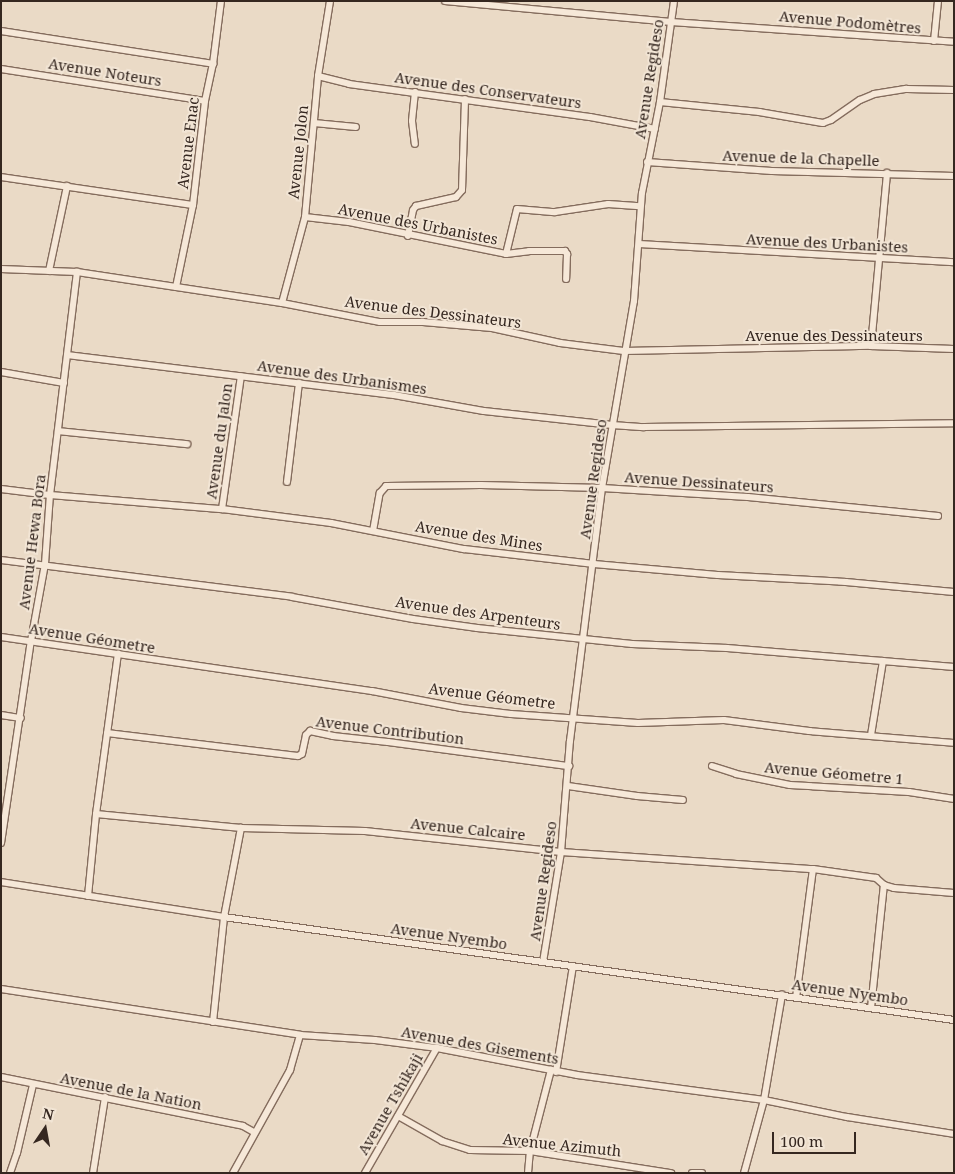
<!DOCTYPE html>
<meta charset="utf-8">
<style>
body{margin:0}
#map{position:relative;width:955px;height:1174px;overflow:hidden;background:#eadac6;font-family:"Noto Serif",serif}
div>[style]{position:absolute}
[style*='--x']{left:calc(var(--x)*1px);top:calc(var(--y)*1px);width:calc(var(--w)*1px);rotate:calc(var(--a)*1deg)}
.roads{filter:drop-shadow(1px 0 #846c5d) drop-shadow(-1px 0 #846c5d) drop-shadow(0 1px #846c5d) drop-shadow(0 -1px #846c5d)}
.minor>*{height:6px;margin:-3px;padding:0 3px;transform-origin:3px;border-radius:3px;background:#f6e8d8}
span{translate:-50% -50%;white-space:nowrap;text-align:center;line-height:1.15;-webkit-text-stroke:4px #f2e5d5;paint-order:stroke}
.street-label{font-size:15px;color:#352720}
.frame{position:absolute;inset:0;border:2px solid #352720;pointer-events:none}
.north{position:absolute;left:20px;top:1104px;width:50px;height:50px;-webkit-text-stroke:4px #f2e5d5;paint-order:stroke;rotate:12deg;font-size:14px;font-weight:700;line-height:20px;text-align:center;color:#352720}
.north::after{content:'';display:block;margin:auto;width:18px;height:22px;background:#352720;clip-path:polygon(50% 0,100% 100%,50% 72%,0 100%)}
.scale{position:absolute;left:772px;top:1132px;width:84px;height:22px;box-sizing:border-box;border:2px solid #352720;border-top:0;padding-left:6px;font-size:15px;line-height:18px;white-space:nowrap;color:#352720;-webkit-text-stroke:4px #f2e5d5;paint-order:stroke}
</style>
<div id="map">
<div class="roads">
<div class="minor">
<i style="--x:445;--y:1;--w:227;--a:5.3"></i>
<i style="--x:671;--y:22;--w:284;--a:4"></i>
<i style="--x:1;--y:31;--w:215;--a:8.8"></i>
<i style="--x:934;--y:41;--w:40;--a:-84.3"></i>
<i style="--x:1;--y:69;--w:206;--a:8.9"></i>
<i style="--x:318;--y:76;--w:32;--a:14"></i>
<i style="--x:349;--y:84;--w:243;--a:7.8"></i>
<i style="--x:590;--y:117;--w:66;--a:10.5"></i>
<i style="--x:415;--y:92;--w:29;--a:96"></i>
<i style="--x:412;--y:121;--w:23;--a:83"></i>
<i style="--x:660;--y:102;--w:100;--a:5.8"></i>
<i style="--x:759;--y:112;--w:65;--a:9.8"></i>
<i style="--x:823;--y:123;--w:9;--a:-21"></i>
<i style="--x:831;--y:120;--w:35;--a:-35"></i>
<i style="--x:860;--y:100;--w:15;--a:-23"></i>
<i style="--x:874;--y:94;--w:33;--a:-9"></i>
<i style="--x:907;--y:89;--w:47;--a:1.2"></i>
<i style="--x:314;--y:123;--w:42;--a:5.4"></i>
<i style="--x:647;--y:162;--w:125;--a:4.1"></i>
<i style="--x:772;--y:171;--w:182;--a:1.6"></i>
<i style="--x:1;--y:177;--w:194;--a:8.3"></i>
<i style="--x:305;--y:217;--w:44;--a:6.5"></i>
<i style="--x:349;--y:222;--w:160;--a:11.5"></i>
<i style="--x:506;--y:254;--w:46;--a:-76.3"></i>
<i style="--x:517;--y:209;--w:38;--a:5"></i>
<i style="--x:555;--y:212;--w:54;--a:-8.6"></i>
<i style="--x:608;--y:204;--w:32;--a:4"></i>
<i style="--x:408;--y:236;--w:26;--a:-79"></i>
<i style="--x:413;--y:210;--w:5;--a:-53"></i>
<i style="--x:416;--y:206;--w:41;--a:-12.7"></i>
<i style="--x:456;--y:197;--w:9;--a:-49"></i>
<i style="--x:462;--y:190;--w:91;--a:-88.1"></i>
<i style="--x:639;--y:244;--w:316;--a:3.3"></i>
<i style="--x:506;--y:254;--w:23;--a:-7"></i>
<i style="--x:529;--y:251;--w:36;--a:0"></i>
<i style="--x:565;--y:251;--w:4;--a:56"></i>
<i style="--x:567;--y:254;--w:25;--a:92"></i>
<i style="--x:1;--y:269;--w:76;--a:2.3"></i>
<i style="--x:77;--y:272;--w:207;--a:8.6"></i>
<i style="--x:282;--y:303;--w:100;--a:11"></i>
<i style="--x:380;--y:322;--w:43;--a:0"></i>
<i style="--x:423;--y:322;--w:69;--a:5"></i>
<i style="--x:492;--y:328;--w:70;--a:12.4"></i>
<i style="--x:560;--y:343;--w:64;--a:7.1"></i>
<i style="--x:624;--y:351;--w:247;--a:-1.2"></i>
<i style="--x:871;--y:346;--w:83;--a:2.1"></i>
<i style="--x:49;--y:271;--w:87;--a:-78"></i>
<i style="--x:176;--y:287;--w:84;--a:-78.3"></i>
<i style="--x:193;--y:205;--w:105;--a:-83.4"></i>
<i style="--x:205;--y:101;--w:38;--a:-78"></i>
<i style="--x:213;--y:64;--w:64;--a:-82.8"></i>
<i style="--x:282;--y:303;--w:89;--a:-75"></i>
<i style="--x:305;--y:217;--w:142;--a:-84.7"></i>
<i style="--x:318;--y:76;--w:76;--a:-80.9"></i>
<i style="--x:871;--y:346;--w:174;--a:-84.7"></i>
<i style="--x:67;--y:355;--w:329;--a:7"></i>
<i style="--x:394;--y:395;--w:91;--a:10.1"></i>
<i style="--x:484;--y:411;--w:129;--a:6.2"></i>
<i style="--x:612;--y:425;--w:32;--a:4"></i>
<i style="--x:644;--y:427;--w:310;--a:-0.7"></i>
<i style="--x:1;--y:372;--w:64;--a:9.9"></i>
<i style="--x:58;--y:431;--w:130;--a:5.8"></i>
<i style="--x:287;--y:482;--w:100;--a:-83.1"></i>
<i style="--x:1;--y:489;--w:49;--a:7"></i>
<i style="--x:50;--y:495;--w:173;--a:4.7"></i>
<i style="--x:222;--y:509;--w:110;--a:7.3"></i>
<i style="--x:331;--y:523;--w:136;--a:11.1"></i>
<i style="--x:464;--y:549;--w:131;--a:6.6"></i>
<i style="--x:594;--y:564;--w:124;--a:5.1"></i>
<i style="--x:718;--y:575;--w:128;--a:3.1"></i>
<i style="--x:846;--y:582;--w:108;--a:5.3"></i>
<i style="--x:222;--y:509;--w:134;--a:-81.9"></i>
<i style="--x:373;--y:531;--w:39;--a:-80"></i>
<i style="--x:380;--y:493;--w:9;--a:-49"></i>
<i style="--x:386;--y:486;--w:95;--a:-0.6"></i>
<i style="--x:481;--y:485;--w:121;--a:1.4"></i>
<i style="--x:602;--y:488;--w:146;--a:3.5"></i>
<i style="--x:748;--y:497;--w:191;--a:5.7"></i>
<i style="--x:1;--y:560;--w:293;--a:7.2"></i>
<i style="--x:292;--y:597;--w:123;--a:10.3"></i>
<i style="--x:413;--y:619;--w:65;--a:8"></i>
<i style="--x:477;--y:628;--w:156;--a:5.9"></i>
<i style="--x:632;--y:644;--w:95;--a:2.4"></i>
<i style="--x:727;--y:648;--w:228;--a:4.8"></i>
<i style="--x:1;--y:637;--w:375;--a:8.3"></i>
<i style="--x:372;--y:691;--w:91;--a:10.8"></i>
<i style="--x:461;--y:708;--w:50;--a:6.8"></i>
<i style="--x:511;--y:714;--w:127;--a:4.1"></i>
<i style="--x:638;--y:723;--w:86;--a:-2"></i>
<i style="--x:724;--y:720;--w:86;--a:7.4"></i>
<i style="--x:809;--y:731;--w:145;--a:4.7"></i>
<i style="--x:1;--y:715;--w:20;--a:9"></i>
<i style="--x:107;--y:733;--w:192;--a:6.9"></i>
<i style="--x:298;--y:756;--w:4;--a:-27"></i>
<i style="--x:302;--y:754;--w:19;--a:-78"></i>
<i style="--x:306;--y:735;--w:6;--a:-45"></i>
<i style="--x:310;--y:731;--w:24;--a:12"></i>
<i style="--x:333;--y:736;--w:55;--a:6.2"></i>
<i style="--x:388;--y:742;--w:183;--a:7.6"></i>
<i style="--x:871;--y:735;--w:75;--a:-80.8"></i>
<i style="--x:712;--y:766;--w:25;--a:18"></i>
<i style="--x:736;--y:774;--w:55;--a:11.5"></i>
<i style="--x:790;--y:785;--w:119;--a:3.4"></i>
<i style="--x:909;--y:792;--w:46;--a:8.8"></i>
<i style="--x:568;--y:786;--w:70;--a:8.2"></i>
<i style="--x:637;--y:796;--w:46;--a:5"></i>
<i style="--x:96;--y:814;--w:146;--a:5.5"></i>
<i style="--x:241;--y:828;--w:124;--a:1.4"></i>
<i style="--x:365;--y:831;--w:197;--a:6.1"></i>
<i style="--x:561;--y:852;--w:253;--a:3.9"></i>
<i style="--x:813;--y:869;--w:64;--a:8.1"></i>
<i style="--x:876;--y:878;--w:11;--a:41"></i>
<i style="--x:884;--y:885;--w:10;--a:17"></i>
<i style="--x:894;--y:888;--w:60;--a:4.8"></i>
<i style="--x:1;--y:843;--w:204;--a:-81.6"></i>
<i style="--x:31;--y:641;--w:78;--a:-79.7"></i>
<i style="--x:45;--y:564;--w:69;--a:-85.9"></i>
<i style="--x:50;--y:495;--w:225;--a:-83.1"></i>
<i style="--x:1;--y:882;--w:226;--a:8.9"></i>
<i style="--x:224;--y:917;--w:737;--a:8.03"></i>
<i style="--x:88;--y:896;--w:82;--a:-84.4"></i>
<i style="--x:96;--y:814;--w:162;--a:-82.2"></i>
<i style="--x:543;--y:962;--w:111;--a:-80.7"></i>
<i style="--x:561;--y:852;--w:111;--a:-85.4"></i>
<i style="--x:570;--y:741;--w:255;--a:-82.8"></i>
<i style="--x:602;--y:488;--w:190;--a:-80.3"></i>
<i style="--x:634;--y:301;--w:108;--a:-85.8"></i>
<i style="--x:642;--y:193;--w:93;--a:-78.8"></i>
<i style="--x:660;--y:102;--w:102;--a:-82.1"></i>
<i style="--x:1;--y:989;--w:303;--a:8.7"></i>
<i style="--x:300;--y:1035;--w:75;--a:3.8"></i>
<i style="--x:375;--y:1040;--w:63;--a:7.4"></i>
<i style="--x:437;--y:1048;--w:143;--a:10.9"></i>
<i style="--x:577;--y:1075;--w:189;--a:7.6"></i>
<i style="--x:764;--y:1100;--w:85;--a:11.6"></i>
<i style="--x:847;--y:1117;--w:108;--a:9"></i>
<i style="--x:796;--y:998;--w:130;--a:-82.5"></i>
<i style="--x:871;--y:1008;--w:124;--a:-84"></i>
<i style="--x:213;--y:1022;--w:106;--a:-84"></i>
<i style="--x:224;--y:917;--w:91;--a:-79.2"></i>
<i style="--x:556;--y:1072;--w:107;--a:-80.9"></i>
<i style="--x:1;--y:1077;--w:247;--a:11.4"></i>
<i style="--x:243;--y:1126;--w:13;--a:29"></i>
<i style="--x:398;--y:1116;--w:51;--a:29.6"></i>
<i style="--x:442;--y:1141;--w:29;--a:18"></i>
<i style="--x:470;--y:1150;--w:60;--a:1"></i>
<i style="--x:530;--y:1151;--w:143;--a:8.9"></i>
<i style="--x:10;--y:1173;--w:21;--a:-71"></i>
<i style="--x:17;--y:1153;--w:70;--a:-76.8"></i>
<i style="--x:93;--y:1173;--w:77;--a:-81"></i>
<i style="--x:233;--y:1173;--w:118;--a:-61"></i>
<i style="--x:290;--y:1070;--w:36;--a:-74"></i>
<i style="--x:365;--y:1173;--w:144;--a:-60.1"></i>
<i style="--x:528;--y:1173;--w:22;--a:-85"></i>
<i style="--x:530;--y:1151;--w:84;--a:-75.5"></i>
<i style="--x:692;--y:1173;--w:10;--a:0"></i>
<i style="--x:744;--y:1173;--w:76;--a:-74.7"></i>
<i style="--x:764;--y:1100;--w:107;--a:-80.3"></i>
</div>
</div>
<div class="street-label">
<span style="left:850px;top:22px;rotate:5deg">Avenue Podomètres</span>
<span style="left:105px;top:72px;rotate:9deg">Avenue Noteurs</span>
<span style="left:649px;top:79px;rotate:-81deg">Avenue Regideso</span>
<span style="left:488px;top:90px;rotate:8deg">Avenue des Conservateurs</span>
<span style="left:188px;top:143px;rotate:-83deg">Avenue Enac</span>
<span style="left:298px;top:152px;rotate:-84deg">Avenue Jolon</span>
<span style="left:801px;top:158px;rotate:2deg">Avenue de la Chapelle</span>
<span style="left:418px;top:224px;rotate:11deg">Avenue des Urbanistes</span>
<span style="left:827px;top:243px;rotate:3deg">Avenue des Urbanistes</span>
<span style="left:433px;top:312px;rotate:7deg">Avenue des Dessinateurs</span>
<span style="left:834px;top:336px">Avenue des Dessinateurs</span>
<span style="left:342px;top:377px;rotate:8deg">Avenue des Urbanismes</span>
<span style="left:219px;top:441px;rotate:-82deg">Avenue du Jalon</span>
<span style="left:593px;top:479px;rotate:-82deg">Avenue Regideso</span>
<span style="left:699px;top:482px;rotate:4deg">Avenue Dessinateurs</span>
<span style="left:479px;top:536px;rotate:9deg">Avenue des Mines</span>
<span style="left:32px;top:542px;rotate:-83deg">Avenue Hewa Bora</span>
<span style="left:478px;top:613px;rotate:8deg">Avenue des Arpenteurs</span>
<span style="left:92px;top:638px;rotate:9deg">Avenue Géometre</span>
<span style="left:492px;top:696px;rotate:7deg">Avenue Géometre</span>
<span style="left:390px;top:730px;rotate:7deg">Avenue Contribution</span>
<span style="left:834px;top:773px;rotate:5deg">Avenue Géometre 1</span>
<span style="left:468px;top:829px;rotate:6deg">Avenue Calcaire</span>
<span style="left:543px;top:881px;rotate:-82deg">Avenue Regideso</span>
<span style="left:449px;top:936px;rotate:8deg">Avenue Nyembo</span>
<span style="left:850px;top:992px;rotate:8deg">Avenue Nyembo</span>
<span style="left:480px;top:1045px;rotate:10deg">Avenue des Gisements</span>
<span style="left:131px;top:1091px;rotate:11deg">Avenue de la Nation</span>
<span style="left:390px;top:1104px;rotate:-60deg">Avenue Tshikaji</span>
<span style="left:562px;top:1145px;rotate:6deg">Avenue Azimuth</span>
</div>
<div class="frame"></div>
<div class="north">N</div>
<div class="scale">100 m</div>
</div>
